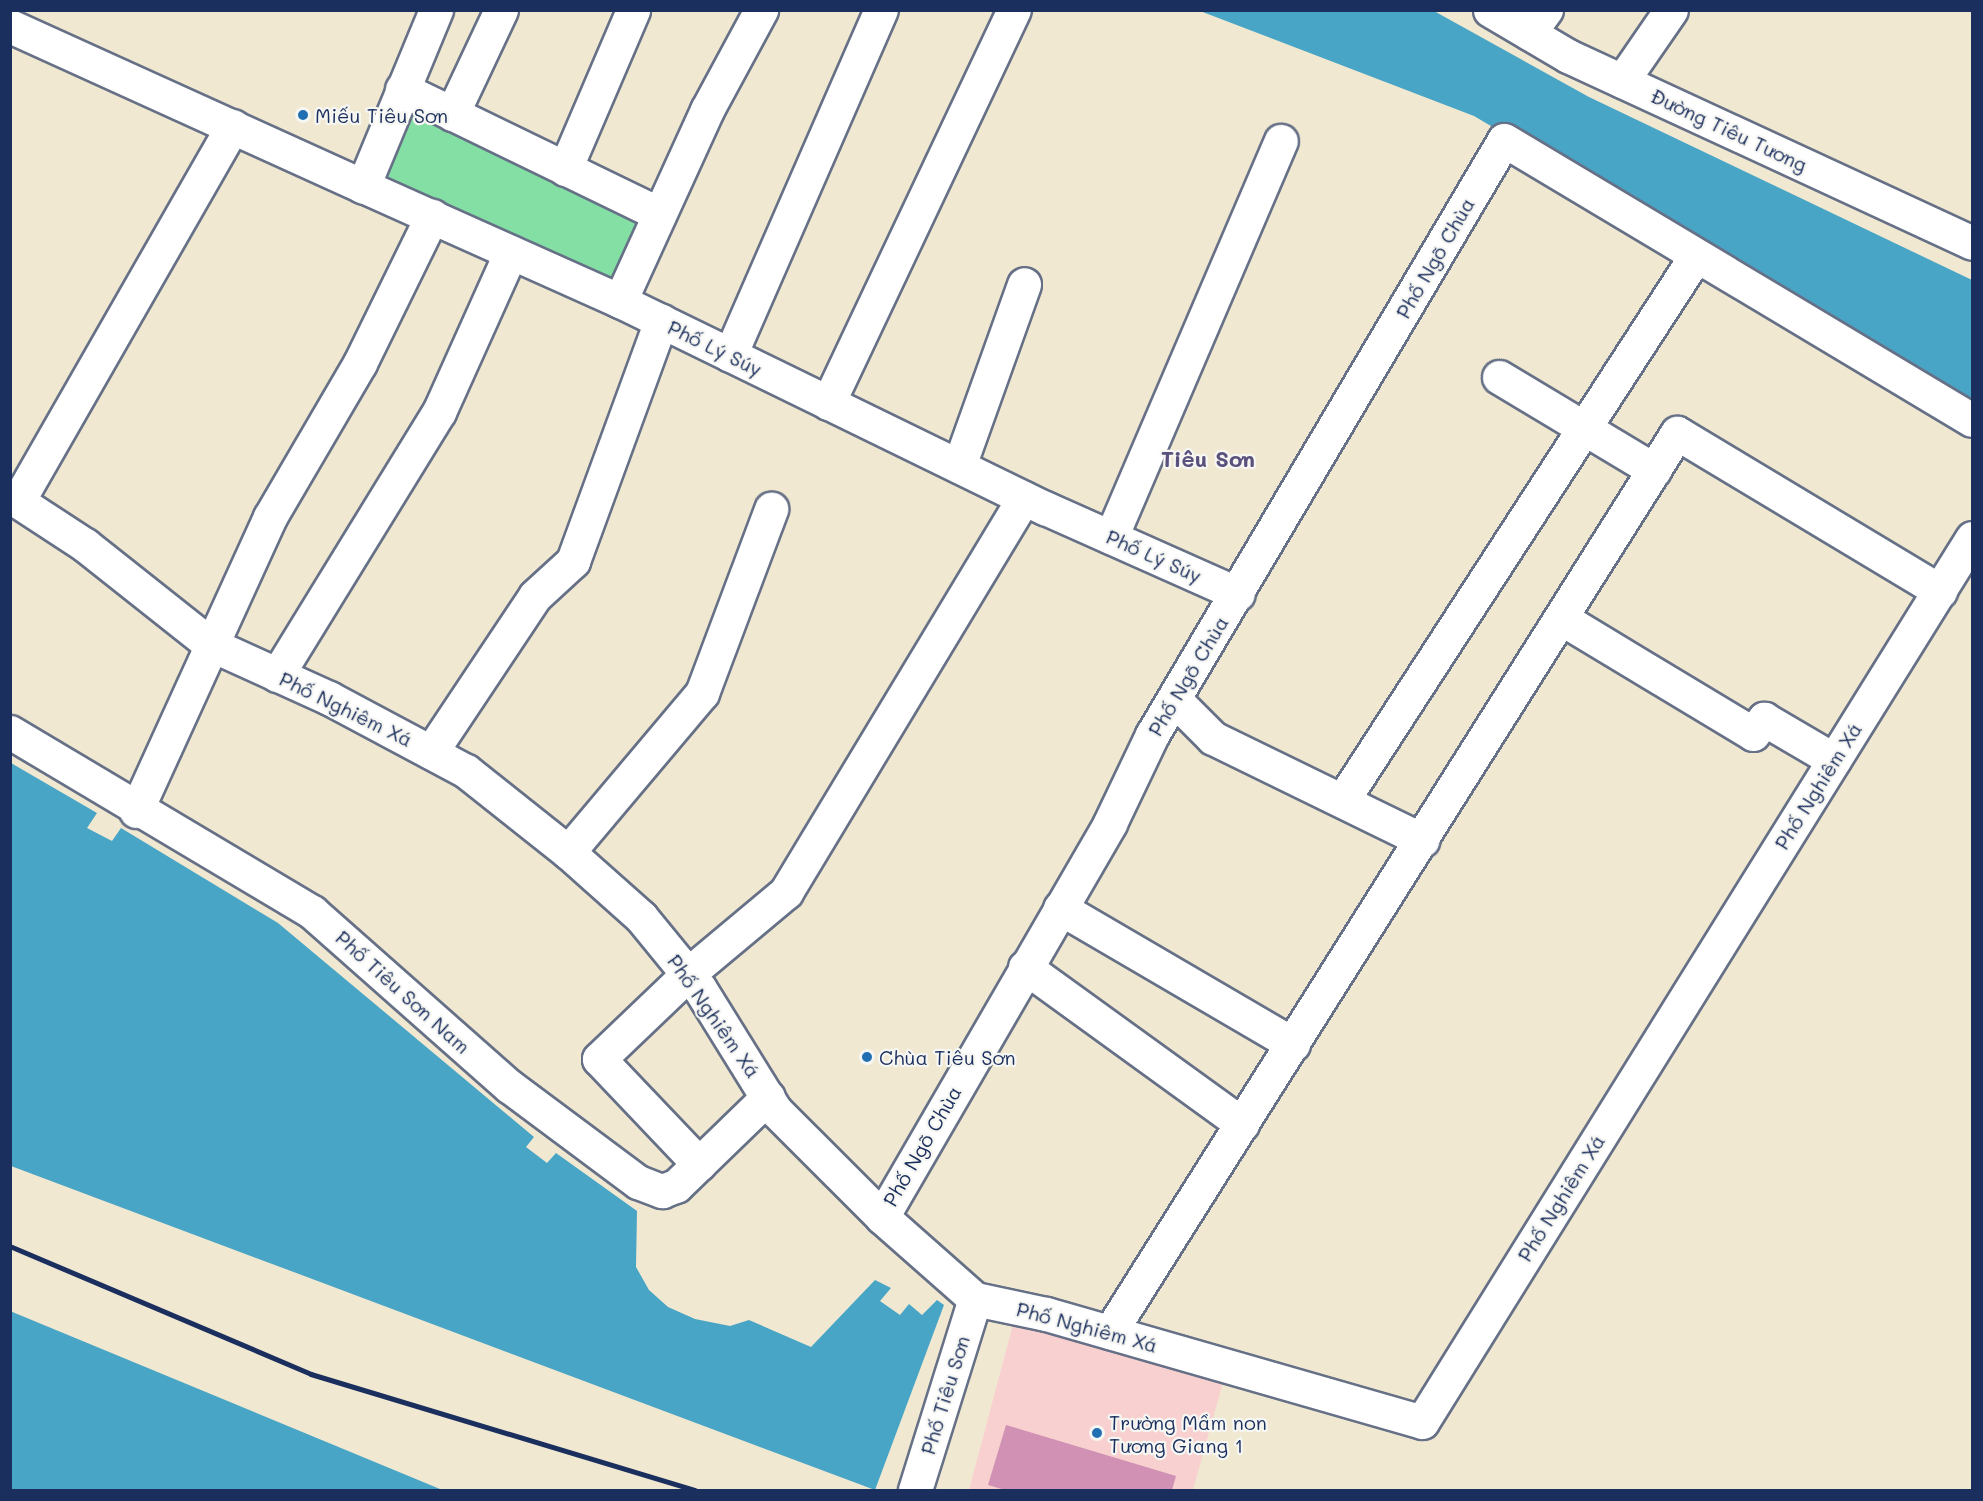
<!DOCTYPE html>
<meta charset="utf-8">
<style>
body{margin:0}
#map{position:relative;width:1983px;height:1501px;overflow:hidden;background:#f0e8d1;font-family:Mali,sans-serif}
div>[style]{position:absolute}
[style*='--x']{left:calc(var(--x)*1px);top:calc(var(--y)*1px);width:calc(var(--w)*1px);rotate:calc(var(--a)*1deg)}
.built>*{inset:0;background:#f7d0cf}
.green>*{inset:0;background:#84dfa5}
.water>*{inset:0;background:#48a5c6}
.building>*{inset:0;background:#d091b4}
.roads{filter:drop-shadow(2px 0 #667086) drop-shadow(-2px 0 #667086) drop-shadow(0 2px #667086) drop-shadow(0 -2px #667086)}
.minor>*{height:33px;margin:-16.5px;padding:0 16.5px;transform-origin:16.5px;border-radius:16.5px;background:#fff}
.tertiary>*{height:33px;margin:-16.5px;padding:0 16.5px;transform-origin:16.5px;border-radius:16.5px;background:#fff}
.rail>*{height:4.5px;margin:-2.25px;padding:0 2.25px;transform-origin:2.25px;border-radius:2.25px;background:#1b2f5e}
.dots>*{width:16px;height:16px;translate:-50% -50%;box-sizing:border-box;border:3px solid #f6f6f2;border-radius:50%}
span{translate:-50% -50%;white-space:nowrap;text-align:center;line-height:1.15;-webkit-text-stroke:4.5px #f6f6f2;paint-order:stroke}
.poi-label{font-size:20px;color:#1b2f5e}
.left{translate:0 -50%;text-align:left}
.street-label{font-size:20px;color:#1b2f5e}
.quarter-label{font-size:22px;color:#5a517c;font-weight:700}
.frame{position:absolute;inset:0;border:12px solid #1b2f5e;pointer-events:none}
</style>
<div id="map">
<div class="built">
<i style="clip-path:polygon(1015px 1317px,1225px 1375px,1193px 1490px,969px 1490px)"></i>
</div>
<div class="green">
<i style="clip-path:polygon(412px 104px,651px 219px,614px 290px,382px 178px)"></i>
</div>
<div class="water">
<i style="clip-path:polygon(1200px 11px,1434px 11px,1589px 97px,1972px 280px,1972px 410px,1474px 116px)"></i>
<i style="clip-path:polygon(11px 763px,97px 813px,87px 828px,112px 841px,121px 828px,278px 923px,534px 1137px,526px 1147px,547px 1163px,556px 1153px,637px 1211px,636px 1267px,649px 1290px,668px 1307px,695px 1319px,730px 1326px,749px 1320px,811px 1347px,875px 1280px,891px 1288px,880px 1301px,900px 1315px,909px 1304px,922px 1315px,937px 1300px,944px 1305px,875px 1490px,11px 1166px)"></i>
<i style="clip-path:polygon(10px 1311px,440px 1489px,450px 1490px,11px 1490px)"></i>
</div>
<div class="building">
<i style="clip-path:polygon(1006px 1425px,1176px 1476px,1172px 1490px,1005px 1490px,988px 1485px)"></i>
</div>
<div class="roads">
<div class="minor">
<i style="--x:436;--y:10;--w:191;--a:112.5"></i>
<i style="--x:363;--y:186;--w:282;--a:24.1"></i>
<i style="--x:620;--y:301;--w:473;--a:26"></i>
<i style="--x:1045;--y:508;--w:211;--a:24"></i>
<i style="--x:10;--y:26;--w:388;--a:24.4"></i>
<i style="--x:1529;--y:33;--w:29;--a:-54"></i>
<i style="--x:1622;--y:81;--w:86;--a:-55.4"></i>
<i style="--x:402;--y:89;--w:286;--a:25.9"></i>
<i style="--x:452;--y:114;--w:115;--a:-64.8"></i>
<i style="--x:565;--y:169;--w:173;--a:-66.8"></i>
<i style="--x:620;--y:301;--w:210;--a:-65.5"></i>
<i style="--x:707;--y:110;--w:114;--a:-61.6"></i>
<i style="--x:730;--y:355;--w:377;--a:-66.4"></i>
<i style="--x:1499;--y:377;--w:181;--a:31"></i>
<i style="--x:828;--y:403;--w:435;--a:-64.7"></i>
<i style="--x:959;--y:466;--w:193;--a:-70.3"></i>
<i style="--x:10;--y:496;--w:90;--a:33.2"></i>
<i style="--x:85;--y:545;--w:159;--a:38.4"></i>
<i style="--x:210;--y:644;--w:131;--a:24.4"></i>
<i style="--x:329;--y:698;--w:155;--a:28.1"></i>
<i style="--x:466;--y:771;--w:130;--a:38.5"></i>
<i style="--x:568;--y:852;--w:98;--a:41.7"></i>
<i style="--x:641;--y:917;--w:93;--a:50.7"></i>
<i style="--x:700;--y:989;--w:142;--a:58.2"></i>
<i style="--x:775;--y:1110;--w:151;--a:45"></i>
<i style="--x:882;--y:1217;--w:124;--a:41.4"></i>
<i style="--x:975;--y:1299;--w:73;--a:11.9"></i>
<i style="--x:1046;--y:1314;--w:391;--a:16"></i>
<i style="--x:1422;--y:1422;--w:1041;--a:-58.11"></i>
<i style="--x:18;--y:501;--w:432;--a:-60.2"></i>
<i style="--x:1111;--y:537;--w:431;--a:-66.8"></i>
<i style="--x:1561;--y:618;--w:224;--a:31.1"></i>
<i style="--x:1753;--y:734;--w:19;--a:-54"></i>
<i style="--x:1764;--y:719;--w:81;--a:30.4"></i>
<i style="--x:277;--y:675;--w:309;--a:-58.4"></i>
<i style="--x:439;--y:412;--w:175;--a:-65.8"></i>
<i style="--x:1174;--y:699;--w:55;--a:45"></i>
<i style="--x:1213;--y:738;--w:233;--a:26"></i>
<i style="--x:10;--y:732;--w:352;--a:30.8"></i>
<i style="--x:312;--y:912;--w:263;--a:41.5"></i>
<i style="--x:509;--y:1086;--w:161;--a:36.7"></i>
<i style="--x:638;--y:1182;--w:26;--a:21"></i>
<i style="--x:662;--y:1191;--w:15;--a:-20"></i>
<i style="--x:676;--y:1186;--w:128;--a:-44.1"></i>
<i style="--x:431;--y:752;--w:187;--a:-56.3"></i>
<i style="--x:535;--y:596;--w:52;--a:-42.6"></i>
<i style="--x:573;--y:561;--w:256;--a:-69.9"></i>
<i style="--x:1344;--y:798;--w:645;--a:-57.02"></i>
<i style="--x:136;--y:811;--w:323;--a:-65.5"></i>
<i style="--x:270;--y:517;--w:178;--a:-59.7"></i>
<i style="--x:360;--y:363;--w:164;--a:-63.9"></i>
<i style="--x:568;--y:852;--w:208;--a:-49.9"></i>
<i style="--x:702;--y:693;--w:197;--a:-69.4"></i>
<i style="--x:1060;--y:908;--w:270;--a:30.3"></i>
<i style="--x:1025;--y:967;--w:268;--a:35.9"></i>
<i style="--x:699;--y:1164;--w:145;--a:-133.6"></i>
<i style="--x:599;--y:1059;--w:123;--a:-43.7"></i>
<i style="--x:688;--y:974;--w:128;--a:-39.9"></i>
<i style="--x:786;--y:892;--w:460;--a:-58.9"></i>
<i style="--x:882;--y:1217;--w:455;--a:-59.9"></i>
<i style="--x:1110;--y:823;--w:98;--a:-64.5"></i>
<i style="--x:1152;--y:735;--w:691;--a:-59.39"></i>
<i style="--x:1504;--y:140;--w:545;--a:30.89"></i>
<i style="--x:1110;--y:1332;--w:1063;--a:-57.76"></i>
<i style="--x:1677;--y:433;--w:307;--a:31"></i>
<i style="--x:915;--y:1490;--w:200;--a:-72.6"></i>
</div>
<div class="tertiary">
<i style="--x:1490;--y:10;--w:91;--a:30.5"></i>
<i style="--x:1568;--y:56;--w:445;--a:24.8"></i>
</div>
</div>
<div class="rail">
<i style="--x:10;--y:1246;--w:327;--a:23"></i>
<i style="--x:311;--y:1374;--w:401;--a:16.8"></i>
</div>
<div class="dots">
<i style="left:303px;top:115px;background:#1f6fb2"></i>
<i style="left:867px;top:1057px;background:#1f6fb2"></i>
<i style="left:1097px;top:1433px;background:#1f6fb2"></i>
</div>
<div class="poi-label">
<span class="left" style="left:315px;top:115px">Miếu Tiêu Sơn</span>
<span class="left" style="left:879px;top:1057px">Chùa Tiêu Sơn</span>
<span class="left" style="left:1109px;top:1434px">Trường Mầm non<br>Tương Giang 1</span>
</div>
<div class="street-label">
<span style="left:1729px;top:130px;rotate:25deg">Đường Tiêu Tương</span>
<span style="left:1435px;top:258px;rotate:-60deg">Phố Ngõ Chùa</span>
<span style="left:715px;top:348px;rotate:26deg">Phố Lý Súy</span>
<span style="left:1154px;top:556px;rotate:24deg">Phố Lý Súy</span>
<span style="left:1188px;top:676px;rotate:-59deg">Phố Ngõ Chùa</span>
<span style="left:346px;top:709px;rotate:26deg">Phố Nghiêm Xá</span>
<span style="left:1818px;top:786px;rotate:-58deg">Phố Nghiêm Xá</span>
<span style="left:403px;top:992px;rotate:42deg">Phố Tiêu Sơn Nam</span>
<span style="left:714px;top:1016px;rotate:55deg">Phố Nghiêm Xá</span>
<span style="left:922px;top:1146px;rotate:-60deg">Phố Ngõ Chùa</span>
<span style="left:1561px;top:1198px;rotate:-58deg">Phố Nghiêm Xá</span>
<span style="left:1087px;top:1327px;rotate:15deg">Phố Nghiêm Xá</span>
<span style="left:945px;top:1395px;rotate:-73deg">Phố Tiêu Sơn</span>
</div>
<div class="quarter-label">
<span style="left:1208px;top:459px">Tiêu Sơn</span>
</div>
<div class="frame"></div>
</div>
